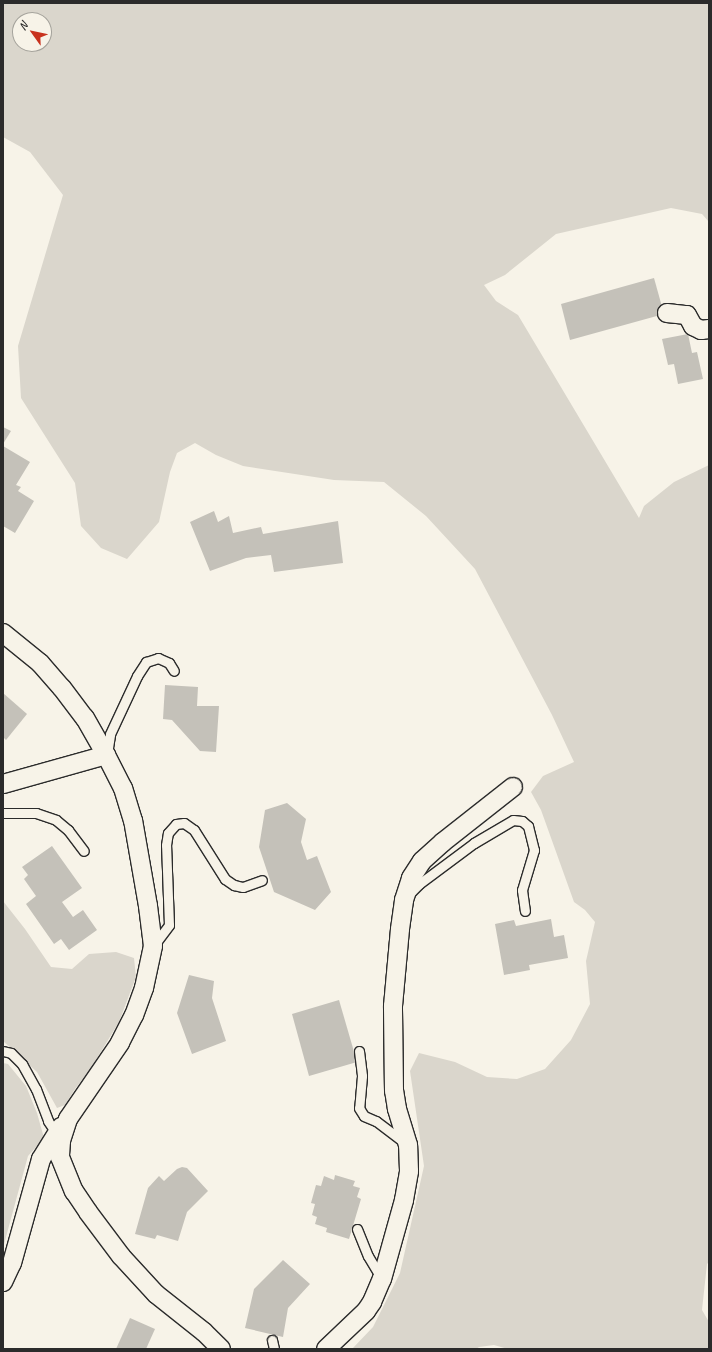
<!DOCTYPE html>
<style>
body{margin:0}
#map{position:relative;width:712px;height:1352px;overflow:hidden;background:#f7f3e8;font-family:Caveat,sans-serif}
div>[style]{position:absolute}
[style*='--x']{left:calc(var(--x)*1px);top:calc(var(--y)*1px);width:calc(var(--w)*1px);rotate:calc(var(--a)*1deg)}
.green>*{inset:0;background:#dad6cc}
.building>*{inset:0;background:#c4c1b9}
.roads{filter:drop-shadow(1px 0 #2b2b2b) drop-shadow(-1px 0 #2b2b2b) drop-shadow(0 1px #2b2b2b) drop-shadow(0 -1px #2b2b2b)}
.lane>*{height:9px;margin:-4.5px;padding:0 4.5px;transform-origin:4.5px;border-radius:4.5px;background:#f7f3e8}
.street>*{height:18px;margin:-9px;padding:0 9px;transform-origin:9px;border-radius:9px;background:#f7f3e8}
span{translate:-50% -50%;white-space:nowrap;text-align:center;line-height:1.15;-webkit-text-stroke:3px #f7f3e8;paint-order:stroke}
.frame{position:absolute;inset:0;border:4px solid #2b2b2b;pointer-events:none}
.north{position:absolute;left:12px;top:12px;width:40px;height:40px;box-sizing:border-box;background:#f7f3e8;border:1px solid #a5a39c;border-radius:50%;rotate:303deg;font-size:11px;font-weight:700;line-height:16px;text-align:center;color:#2b2b2b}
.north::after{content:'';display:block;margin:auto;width:14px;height:18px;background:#c8321e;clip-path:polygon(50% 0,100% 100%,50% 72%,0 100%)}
</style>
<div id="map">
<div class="green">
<i style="clip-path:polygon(evenodd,3px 3px,709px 3px,709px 222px,702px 214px,671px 208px,556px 234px,505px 275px,484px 285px,496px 301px,518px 315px,639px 518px,644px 506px,674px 482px,709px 465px,709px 1262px,707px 1264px,702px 1310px,709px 1322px,709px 1349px,508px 1349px,494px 1345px,479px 1347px,476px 1349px,352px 1349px,373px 1327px,400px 1273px,424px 1166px,410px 1071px,419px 1053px,455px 1062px,487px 1077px,517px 1079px,545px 1069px,571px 1040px,590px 1004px,586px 961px,595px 922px,585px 910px,574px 902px,541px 810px,531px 792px,543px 776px,574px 762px,552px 715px,475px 569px,426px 516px,384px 482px,334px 480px,243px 466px,216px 455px,195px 443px,177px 453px,170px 472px,159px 522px,127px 559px,101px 548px,81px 526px,75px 483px,21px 398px,18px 346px,63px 195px,30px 152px,3px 137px,3px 3px,20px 20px,44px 20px,44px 44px,20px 44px,20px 20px)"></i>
<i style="clip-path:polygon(3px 901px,25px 929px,51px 967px,72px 969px,89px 954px,116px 952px,134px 958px,136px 977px,119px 1022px,91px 1068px,75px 1089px,65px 1105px,57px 1108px,37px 1072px,3px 1041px)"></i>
<i style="clip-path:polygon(3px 1063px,8px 1064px,26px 1086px,37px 1113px,44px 1138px,28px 1156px,3px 1248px)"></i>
</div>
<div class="building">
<i style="clip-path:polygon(654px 278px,664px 314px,570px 340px,561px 304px)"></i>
<i style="clip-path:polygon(688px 334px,692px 353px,697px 352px,703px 379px,678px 384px,674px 364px,668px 365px,662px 339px)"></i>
<i style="clip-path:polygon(3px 427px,11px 431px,3px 444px)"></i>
<i style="clip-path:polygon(3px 446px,30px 462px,16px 485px,21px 487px,18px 491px,34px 501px,15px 533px,3px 526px)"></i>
<i style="clip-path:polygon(214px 511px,218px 522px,229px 516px,233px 533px,261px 527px,263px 534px,338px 521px,343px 563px,274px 572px,271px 555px,246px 558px,210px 571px,190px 522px)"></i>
<i style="clip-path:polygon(165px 685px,198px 687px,197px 706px,219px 706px,216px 752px,200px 751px,172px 720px,163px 719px)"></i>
<i style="clip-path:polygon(3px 693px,27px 714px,6px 740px,3px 737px)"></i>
<i style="clip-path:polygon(287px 803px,306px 819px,301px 842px,307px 860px,317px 856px,331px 892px,315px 910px,274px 892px,259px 847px,265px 810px)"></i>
<i style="clip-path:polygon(52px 846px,82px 888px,62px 902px,73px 917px,83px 910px,97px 930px,69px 950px,61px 939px,54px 944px,26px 904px,36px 896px,24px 879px,28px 875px,22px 867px)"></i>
<i style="clip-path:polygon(551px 919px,554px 937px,564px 935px,568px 958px,529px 965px,530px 970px,504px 975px,495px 924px,514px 920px,516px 926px)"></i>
<i style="clip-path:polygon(189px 975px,214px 981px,212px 998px,226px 1041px,192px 1054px,177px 1013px)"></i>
<i style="clip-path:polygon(339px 1000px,357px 1062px,309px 1076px,292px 1014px)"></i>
<i style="clip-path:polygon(182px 1167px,187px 1168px,208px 1191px,187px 1212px,178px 1241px,157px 1235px,155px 1239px,135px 1234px,148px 1188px,159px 1176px,164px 1181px,177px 1169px)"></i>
<i style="clip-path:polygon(335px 1175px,355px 1181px,353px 1186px,360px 1188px,357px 1197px,361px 1199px,349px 1239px,326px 1232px,327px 1228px,315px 1224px,317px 1217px,312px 1215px,315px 1204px,311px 1203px,316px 1185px,321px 1186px,324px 1176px,334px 1180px)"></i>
<i style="clip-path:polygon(283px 1260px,310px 1284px,288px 1308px,283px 1337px,245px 1328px,254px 1289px)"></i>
<i style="clip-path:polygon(130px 1318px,155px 1329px,146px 1349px,116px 1349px)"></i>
</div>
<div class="roads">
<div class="lane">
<i style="--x:107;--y:754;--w:20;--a:-81"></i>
<i style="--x:110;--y:734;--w:64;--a:-65"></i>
<i style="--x:137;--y:676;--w:17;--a:-57"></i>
<i style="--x:146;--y:662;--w:13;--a:-18"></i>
<i style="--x:158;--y:658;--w:12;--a:24"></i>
<i style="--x:169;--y:663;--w:9;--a:58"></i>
<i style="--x:3;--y:813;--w:33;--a:0"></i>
<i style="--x:36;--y:813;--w:21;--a:19"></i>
<i style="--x:56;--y:820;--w:16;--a:40"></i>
<i style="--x:68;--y:830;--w:26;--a:53"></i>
<i style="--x:410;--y:893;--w:13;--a:-45"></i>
<i style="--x:419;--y:884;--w:69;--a:-36.7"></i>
<i style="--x:474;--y:843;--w:45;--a:-30.5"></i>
<i style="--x:513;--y:820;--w:9;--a:6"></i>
<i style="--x:522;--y:821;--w:8;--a:40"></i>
<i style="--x:528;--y:826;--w:25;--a:76"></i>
<i style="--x:534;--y:850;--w:42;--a:106.7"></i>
<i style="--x:522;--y:890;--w:21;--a:82"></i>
<i style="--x:154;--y:945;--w:25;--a:-53"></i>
<i style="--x:169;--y:925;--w:80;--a:-92.1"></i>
<i style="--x:166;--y:845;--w:12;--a:-81"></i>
<i style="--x:168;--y:833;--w:12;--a:-48"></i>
<i style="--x:176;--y:824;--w:8;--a:-7"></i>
<i style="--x:184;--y:823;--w:12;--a:35"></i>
<i style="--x:194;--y:830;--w:58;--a:57.7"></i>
<i style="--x:225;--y:879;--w:11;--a:34"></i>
<i style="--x:234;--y:885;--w:9;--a:13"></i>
<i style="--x:243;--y:887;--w:20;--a:-20"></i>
<i style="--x:3;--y:1051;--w:8;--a:14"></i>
<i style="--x:11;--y:1053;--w:16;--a:45"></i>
<i style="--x:22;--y:1064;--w:29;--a:61"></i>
<i style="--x:36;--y:1089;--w:34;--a:69"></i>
<i style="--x:48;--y:1121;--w:14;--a:56"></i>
<i style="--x:359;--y:1051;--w:25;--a:83"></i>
<i style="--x:362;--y:1076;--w:32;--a:95"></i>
<i style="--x:359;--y:1108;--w:9;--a:58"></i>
<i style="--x:364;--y:1116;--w:13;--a:23"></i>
<i style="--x:376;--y:1121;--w:35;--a:37"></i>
<i style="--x:357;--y:1229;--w:29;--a:68"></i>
<i style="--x:368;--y:1256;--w:27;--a:59"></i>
<i style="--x:272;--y:1340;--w:9;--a:77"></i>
</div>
<div class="street">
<i style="--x:667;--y:313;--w:20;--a:6"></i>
<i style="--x:687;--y:315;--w:13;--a:61"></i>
<i style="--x:693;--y:326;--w:9;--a:27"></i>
<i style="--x:701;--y:330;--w:8;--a:-7"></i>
<i style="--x:3;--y:633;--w:48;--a:39"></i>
<i style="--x:40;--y:663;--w:33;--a:49"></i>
<i style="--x:62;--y:688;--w:38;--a:53"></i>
<i style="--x:85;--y:718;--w:43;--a:60.4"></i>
<i style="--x:3;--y:784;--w:107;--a:-15.7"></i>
<i style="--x:106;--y:755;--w:37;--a:63"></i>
<i style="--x:123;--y:788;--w:34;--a:73"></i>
<i style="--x:133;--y:820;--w:87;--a:80.1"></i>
<i style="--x:148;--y:906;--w:40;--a:82.9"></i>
<i style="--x:153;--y:946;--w:43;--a:102.1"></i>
<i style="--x:144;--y:988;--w:29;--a:110"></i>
<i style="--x:134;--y:1015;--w:31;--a:117"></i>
<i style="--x:120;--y:1043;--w:92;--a:124.4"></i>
<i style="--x:68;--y:1119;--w:23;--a:108"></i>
<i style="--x:61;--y:1141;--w:16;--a:94"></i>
<i style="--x:60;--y:1157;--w:37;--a:68"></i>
<i style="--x:74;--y:1191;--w:25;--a:56"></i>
<i style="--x:88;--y:1212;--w:55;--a:53.1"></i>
<i style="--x:121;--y:1256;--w:52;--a:47.4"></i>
<i style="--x:156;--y:1294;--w:61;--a:38.4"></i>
<i style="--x:204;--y:1332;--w:24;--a:45"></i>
<i style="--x:3;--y:1282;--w:21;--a:-65"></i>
<i style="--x:12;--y:1263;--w:108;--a:-74.4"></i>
<i style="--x:41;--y:1159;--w:38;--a:-58"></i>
<i style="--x:326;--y:1349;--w:55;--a:-43.5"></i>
<i style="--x:366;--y:1311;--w:11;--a:-56"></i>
<i style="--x:372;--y:1302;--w:25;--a:-67"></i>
<i style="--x:382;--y:1279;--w:82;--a:-74.4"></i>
<i style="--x:404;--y:1200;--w:29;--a:-80"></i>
<i style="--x:409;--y:1171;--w:26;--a:-92"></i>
<i style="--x:408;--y:1145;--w:38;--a:-107"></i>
<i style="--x:397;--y:1109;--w:18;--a:-99"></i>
<i style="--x:394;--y:1091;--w:85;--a:-90.7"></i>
<i style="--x:393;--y:1006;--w:77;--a:-84.8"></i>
<i style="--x:400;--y:929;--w:29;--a:-82"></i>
<i style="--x:404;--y:900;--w:23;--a:-72"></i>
<i style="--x:411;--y:878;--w:20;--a:-57"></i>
<i style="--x:422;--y:861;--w:28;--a:-42"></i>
<i style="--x:443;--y:842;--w:89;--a:-38.2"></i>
</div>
</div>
<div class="frame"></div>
<div class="north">N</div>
</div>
